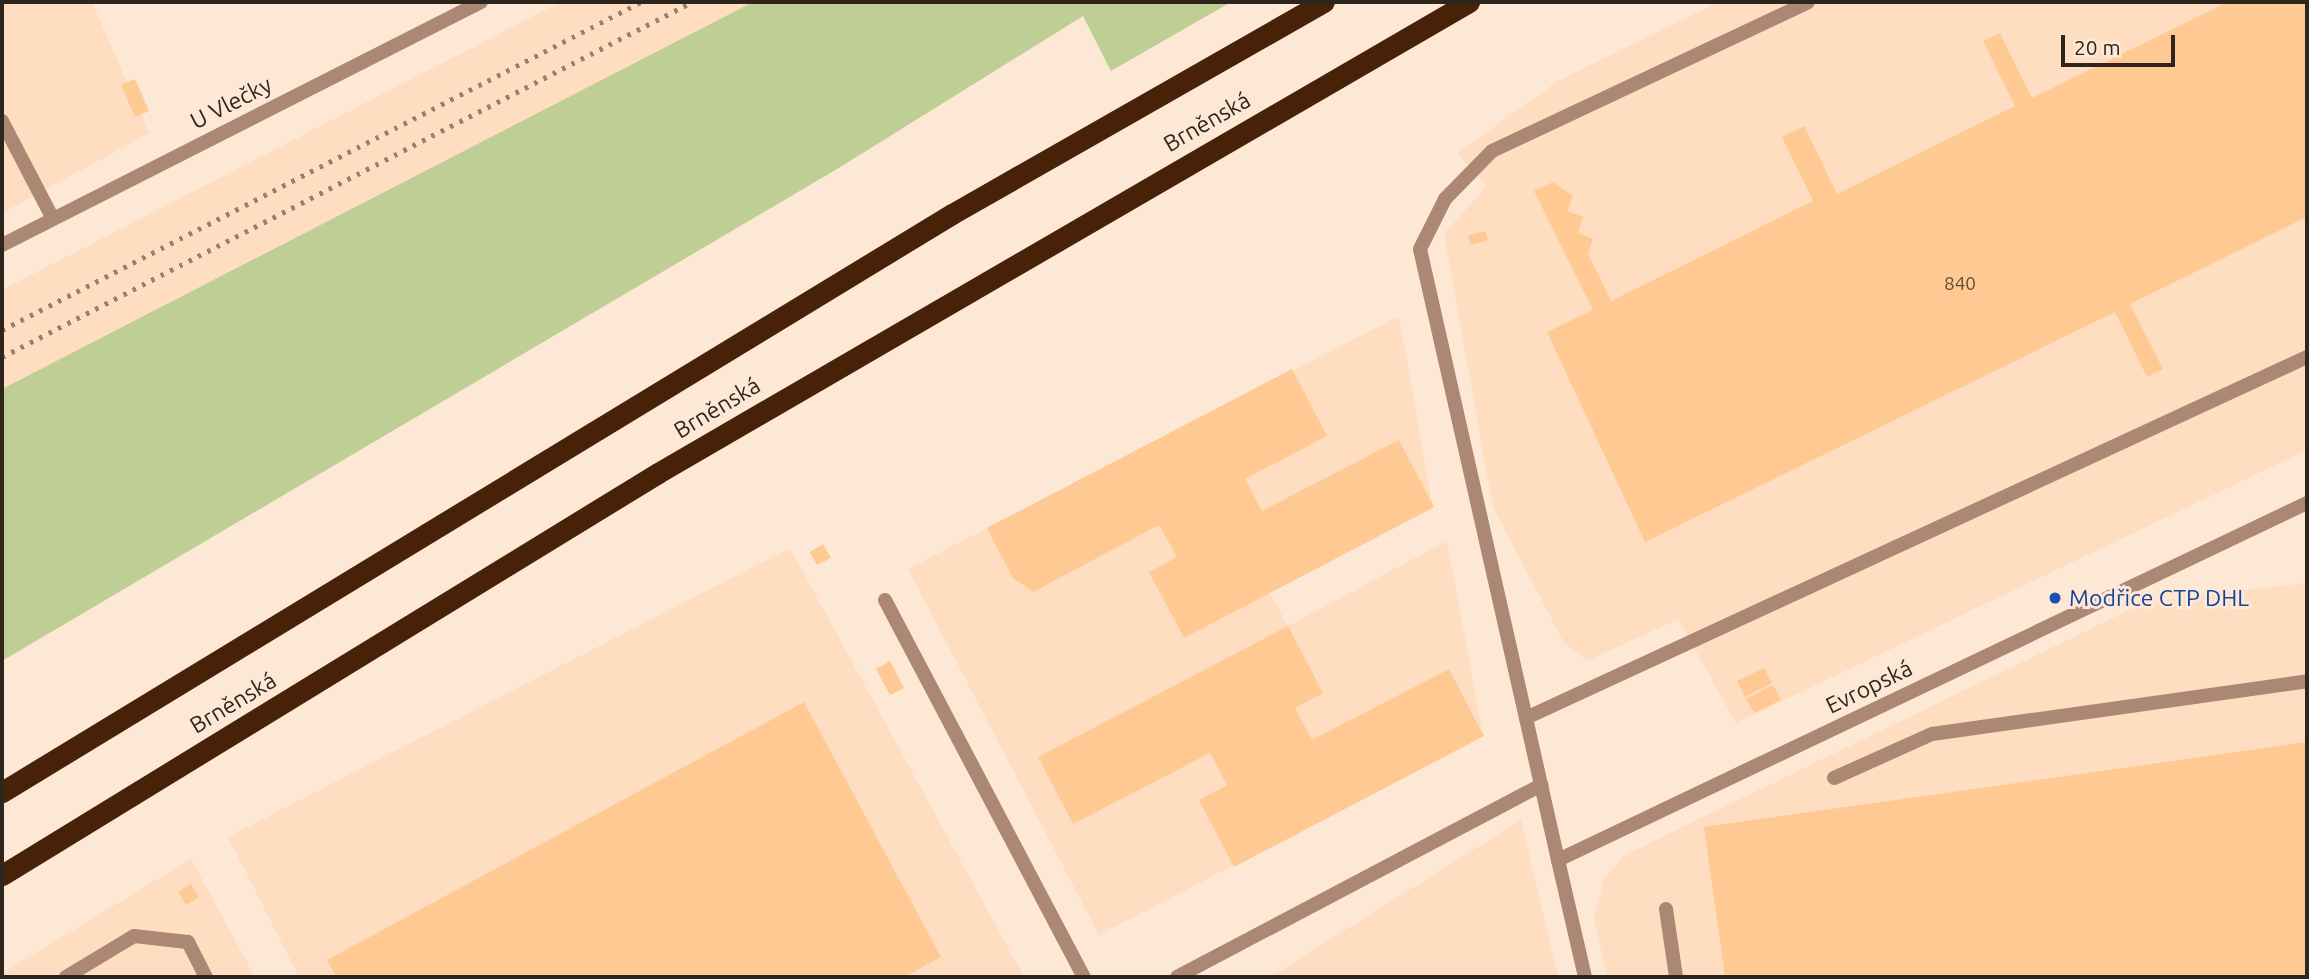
<!DOCTYPE html>
<meta charset="utf-8">
<style>
body{margin:0}
#map{position:relative;width:2309px;height:979px;overflow:hidden;background:#fde7d5;font-family:Ubuntu,sans-serif}
div>[style]{position:absolute}
[style*='--x']{left:calc(var(--x)*1px);top:calc(var(--y)*1px);width:calc(var(--w)*1px);rotate:calc(var(--a)*1deg)}
.built>*{inset:0;background:#ffddc1}
.green>*{inset:0;background:#bfce95}
.building>*{inset:0;background:#ffc993}
.lane>*{height:14px;margin:-7px;padding:0 7px;transform-origin:7px;border-radius:7px;background:#ab8774}
.street>*{height:14px;margin:-7px;padding:0 7px;transform-origin:7px;border-radius:7px;background:#ab8774}
.highway>*{height:21px;margin:-10.5px;padding:0 10.5px;transform-origin:10.5px;border-radius:10.5px;background:#482109}
.rail>*{height:5px;margin-top:-2.5px;transform-origin:0;background:repeating-linear-gradient(90deg,#928376 0 3.5px,transparent 0 10.5px)}
.dots>*{width:19px;height:19px;translate:-50% -50%;box-sizing:border-box;border:4px solid #fde7d5;border-radius:50%}
span{translate:-50% -50%;white-space:nowrap;text-align:center;line-height:1.15;-webkit-text-stroke:6px #fde7d5;paint-order:stroke}
.number-label{font-size:19px;color:#624e3a}
.number-label span{-webkit-text-stroke-width:0}
.street-label{font-size:23px;color:#2e251c}
.transit-label{font-size:23px;color:#164399}
.left{translate:0 -50%;text-align:left}
.frame{position:absolute;inset:0;border:4px solid #2e251c;pointer-events:none}
.scale{position:absolute;left:2061px;top:35px;width:114px;height:32px;box-sizing:border-box;border:4px solid #2e251c;border-top:0;padding-left:9px;font-size:21px;line-height:24px;white-space:nowrap;color:#2e251c;-webkit-text-stroke:5px #fde7d5;paint-order:stroke}
</style>
<div id="map">
<div class="built">
<i style="clip-path:polygon(2px 2px,92px 2px,149px 133px,2px 213px)"></i>
<i style="clip-path:polygon(561px 2px,753px 2px,2px 389px,2px 290px)"></i>
<i style="clip-path:polygon(1719px 2px,2307px 2px,2307px 450px,1736px 723px,1678px 619px,1587px 661px,1564px 643px,1493px 507px,1444px 234px,1487px 186px,1458px 153px,1558px 81px)"></i>
<i style="clip-path:polygon(1399px 316px,1433px 508px,1270px 593px,1288px 626px,1447px 541px,1483px 736px,1099px 935px,908px 569px)"></i>
<i style="clip-path:polygon(790px 548px,1024px 977px,299px 977px,228px 837px)"></i>
<i style="clip-path:polygon(2307px 583px,2307px 977px,1607px 977px,1594px 918px,1604px 880px,1623px 856px,2146px 602px)"></i>
<i style="clip-path:polygon(1521px 820px,1558px 977px,1270px 977px)"></i>
<i style="clip-path:polygon(191px 859px,255px 977px,2px 977px,2px 973px)"></i>
</div>
<div class="green">
<i style="clip-path:polygon(753px 2px,1231px 2px,1111px 71px,1083px 16px,837px 169px,2px 661px,2px 389px)"></i>
</div>
<div class="building">
<i style="clip-path:polygon(2228px 2px,2307px 2px,2307px 217px,2130px 304px,2163px 369px,2147px 377px,2115px 312px,1645px 542px,1547px 332px,1593px 310px,1534px 191px,1553px 182px,1573px 196px,1567px 211px,1583px 217px,1578px 233px,1593px 239px,1588px 254px,1611px 301px,1813px 201px,1782px 137px,1804px 126px,1837px 194px,2015px 106px,1983px 41px,2000px 33px,2032px 98px)"></i>
<i style="clip-path:polygon(135px 79px,149px 111px,135px 117px,121px 85px)"></i>
<i style="clip-path:polygon(1485px 231px,1488px 240px,1471px 245px,1468px 236px)"></i>
<i style="clip-path:polygon(1292px 369px,1327px 436px,1245px 479px,1262px 511px,1399px 440px,1434px 507px,1184px 638px,1149px 572px,1177px 557px,1159px 525px,1033px 592px,1013px 578px,987px 528px)"></i>
<i style="clip-path:polygon(823px 544px,831px 558px,817px 565px,810px 552px)"></i>
<i style="clip-path:polygon(1288px 626px,1323px 693px,1295px 708px,1312px 740px,1449px 669px,1484px 736px,1234px 867px,1199px 800px,1227px 785px,1210px 753px,1073px 824px,1038px 757px)"></i>
<i style="clip-path:polygon(890px 661px,904px 688px,890px 695px,876px 669px)"></i>
<i style="clip-path:polygon(1764px 668px,1772px 683px,1745px 697px,1737px 681px)"></i>
<i style="clip-path:polygon(1773px 685px,1781px 700px,1754px 713px,1746px 699px)"></i>
<i style="clip-path:polygon(804px 702px,941px 957px,904px 977px,336px 977px,327px 960px)"></i>
<i style="clip-path:polygon(2307px 742px,2307px 977px,1725px 977px,1704px 827px)"></i>
<i style="clip-path:polygon(191px 884px,199px 897px,186px 905px,178px 892px)"></i>
</div>
<div class="lane">
<i style="--x:2;--y:121;--w:110;--a:62.5"></i>
<i style="--x:885;--y:600;--w:426;--a:62.2"></i>
<i style="--x:1526;--y:718;--w:860;--a:-24.81"></i>
<i style="--x:1834;--y:778;--w:107;--a:-24.2"></i>
<i style="--x:1932;--y:734;--w:379;--a:-8"></i>
<i style="--x:1558;--y:860;--w:626;--a:-102.73"></i>
<i style="--x:1420;--y:249;--w:56;--a:-63.4"></i>
<i style="--x:1445;--y:199;--w:67;--a:-45.6"></i>
<i style="--x:1492;--y:151;--w:349;--a:-25.2"></i>
<i style="--x:1666;--y:909;--w:69;--a:81.6"></i>
<i style="--x:66;--y:977;--w:79;--a:-31.1"></i>
<i style="--x:134;--y:936;--w:54;--a:6.3"></i>
<i style="--x:188;--y:942;--w:39;--a:63"></i>
<i style="--x:1177;--y:977;--w:412;--a:-27.8"></i>
</div>
<div class="street">
<i style="--x:2;--y:245;--w:537;--a:-26.9"></i>
<i style="--x:1585;--y:977;--w:120;--a:-103"></i>
<i style="--x:1558;--y:860;--w:830;--a:-25.48"></i>
</div>
<div class="highway">
<i style="--x:2;--y:792;--w:1112;--a:-31.32"></i>
<i style="--x:952;--y:214;--w:428;--a:-29.7"></i>
<i style="--x:2;--y:875;--w:769;--a:-31.5"></i>
<i style="--x:658;--y:473;--w:938;--a:-30.15"></i>
</div>
<div class="rail">
<i style="--x:2;--y:330;--w:718;--a:-27.17"></i>
<i style="--x:2;--y:357;--w:776;--a:-27.23"></i>
</div>
<div class="dots">
<i style="left:2055px;top:598px;background:#1a4fb4"></i>
</div>
<div class="number-label">
<span style="left:1960px;top:284px">840</span>
</div>
<div class="street-label">
<span style="left:231px;top:103px;rotate:-27deg">U Vlečky</span>
<span style="left:1207px;top:122px;rotate:-30deg">Brněnská</span>
<span style="left:717px;top:408px;rotate:-31deg">Brněnská</span>
<span style="left:1869px;top:687px;rotate:-26deg">Evropská</span>
<span style="left:233px;top:703px;rotate:-31deg">Brněnská</span>
</div>
<div class="transit-label">
<span class="left" style="left:2069px;top:598px">Modřice CTP DHL</span>
</div>
<div class="frame"></div>
<div class="scale">20 m</div>
</div>
